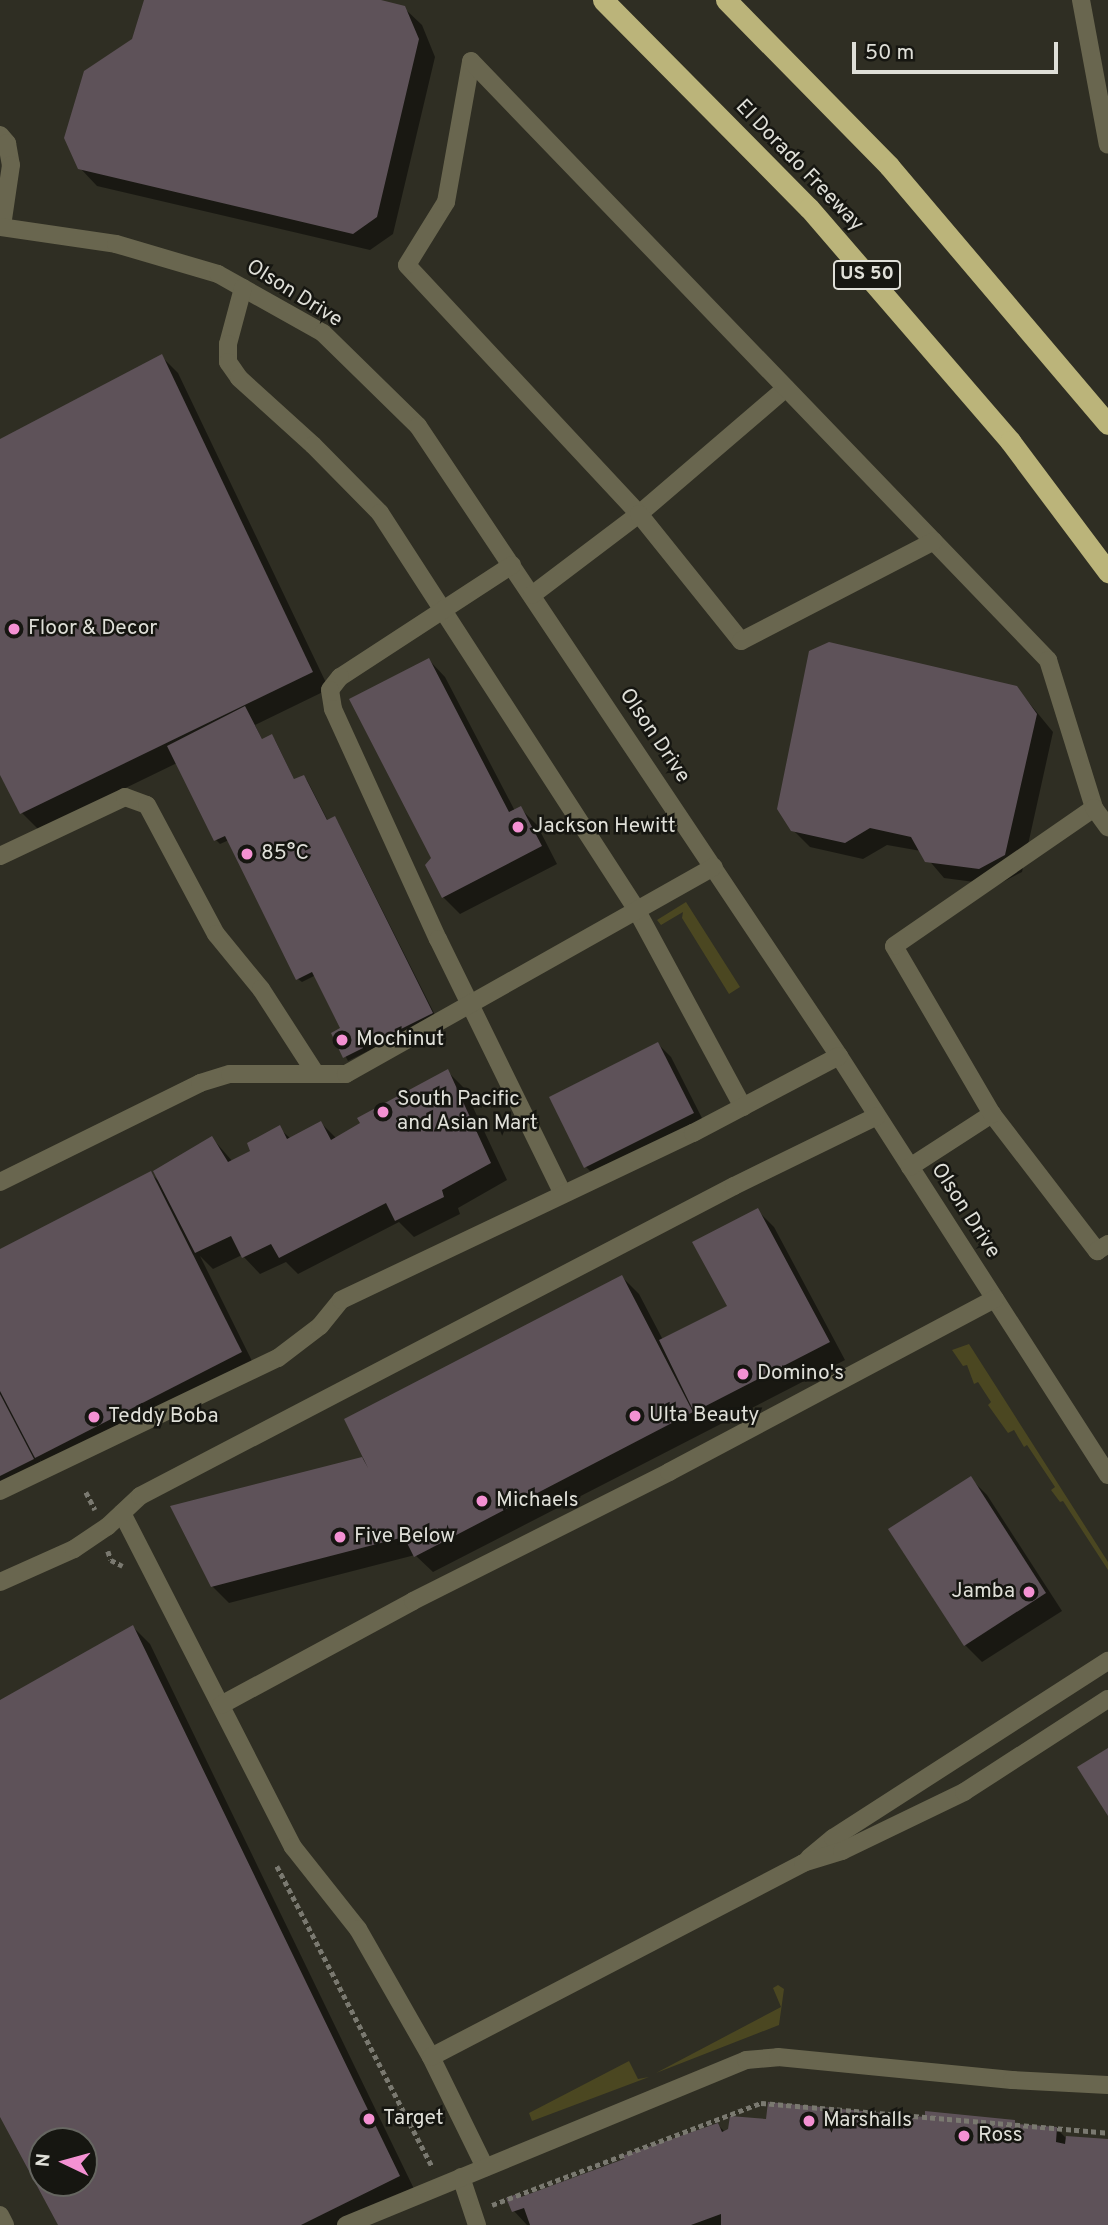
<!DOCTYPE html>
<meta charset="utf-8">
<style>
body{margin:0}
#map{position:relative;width:1108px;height:2225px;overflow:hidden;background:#2f2e23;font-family:Overpass,sans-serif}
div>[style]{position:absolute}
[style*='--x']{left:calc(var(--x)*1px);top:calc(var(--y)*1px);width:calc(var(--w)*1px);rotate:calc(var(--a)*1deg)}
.green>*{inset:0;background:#4b4721}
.shadow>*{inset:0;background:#0007}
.building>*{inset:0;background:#5e5259}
.path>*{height:4.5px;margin-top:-2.25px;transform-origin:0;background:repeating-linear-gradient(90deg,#7a7970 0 5px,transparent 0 8.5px)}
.minor>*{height:18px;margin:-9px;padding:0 9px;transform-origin:9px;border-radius:9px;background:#69664f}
.highway>*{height:21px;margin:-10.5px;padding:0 10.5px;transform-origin:10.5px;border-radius:10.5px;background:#bbb47a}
.dots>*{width:19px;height:19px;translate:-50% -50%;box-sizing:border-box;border:4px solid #161611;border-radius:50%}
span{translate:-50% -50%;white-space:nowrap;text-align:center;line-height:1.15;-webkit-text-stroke:5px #161611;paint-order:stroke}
.shield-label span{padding:2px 5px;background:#161611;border:2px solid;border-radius:5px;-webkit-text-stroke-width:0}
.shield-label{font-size:19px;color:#dfdfd8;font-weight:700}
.street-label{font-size:21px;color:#dfdfd8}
.poi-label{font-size:21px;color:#dfdfd8}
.left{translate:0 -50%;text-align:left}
.right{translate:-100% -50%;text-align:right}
.north{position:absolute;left:28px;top:2127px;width:70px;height:70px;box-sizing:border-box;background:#161611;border:2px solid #666661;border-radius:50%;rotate:275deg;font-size:19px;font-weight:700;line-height:28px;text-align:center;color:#dfdfd8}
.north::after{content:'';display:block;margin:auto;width:24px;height:32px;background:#f491d3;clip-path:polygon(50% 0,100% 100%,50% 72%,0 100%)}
.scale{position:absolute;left:852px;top:42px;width:206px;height:32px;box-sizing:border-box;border:4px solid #dfdfd8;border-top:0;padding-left:9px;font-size:21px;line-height:24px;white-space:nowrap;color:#dfdfd8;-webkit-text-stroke:5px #161611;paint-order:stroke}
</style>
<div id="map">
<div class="green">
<i style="clip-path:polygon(686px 902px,740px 987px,729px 994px,682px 918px,683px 912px,661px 925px,657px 920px)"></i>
<i style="clip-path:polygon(969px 1344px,1108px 1562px,1108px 1570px,1063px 1501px,1060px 1502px,1051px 1490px,1055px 1487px,1027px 1445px,1024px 1447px,1014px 1430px,1008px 1433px,988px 1405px,991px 1402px,978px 1382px,974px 1384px,967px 1365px,963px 1366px,952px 1350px)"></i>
<i style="clip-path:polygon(778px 1985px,784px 1989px,779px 2025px,656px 2073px,781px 2007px,773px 1988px)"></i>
<i style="clip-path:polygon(629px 2061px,638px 2079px,649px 2077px,532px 2121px,529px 2113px)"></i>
</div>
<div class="shadow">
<i style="clip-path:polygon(146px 0,373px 0,404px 8px,422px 25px,435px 57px,393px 234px,370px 250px,97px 186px,80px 168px,134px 40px)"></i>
<i style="clip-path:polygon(162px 357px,178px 373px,329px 689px,255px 725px,263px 741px,271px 736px,275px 740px,295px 781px,303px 777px,307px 780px,328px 821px,334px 818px,338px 822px,436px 1017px,348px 1061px,333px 1033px,342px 1029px,316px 975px,302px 982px,298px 979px,229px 840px,220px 844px,216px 840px,177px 763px,39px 830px,22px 813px,0 771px,0 441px)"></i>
<i style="clip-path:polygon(429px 660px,445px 677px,515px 811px,520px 808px,537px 825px,557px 864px,460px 914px,443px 897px,433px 858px)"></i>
<i style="clip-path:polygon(1017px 688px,1053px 732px,1022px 872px,997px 885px,944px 878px,921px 851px,887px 845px,863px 859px,810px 847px,793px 830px)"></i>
<i style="clip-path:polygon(658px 1044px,671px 1057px,706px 1126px,599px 1180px,586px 1167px,551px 1098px)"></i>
<i style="clip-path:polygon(447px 1071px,464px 1088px,507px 1180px,458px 1208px,460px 1214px,414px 1237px,399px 1222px,298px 1274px,286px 1262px,260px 1274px,242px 1255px,213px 1269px,200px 1256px,254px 1365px,49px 1469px,40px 1460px,45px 1472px,0 1496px,0 1251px,151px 1174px,161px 1183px,212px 1138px,233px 1162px,252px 1152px,279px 1128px,291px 1139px,321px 1123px,337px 1139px)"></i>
<i style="clip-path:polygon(757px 1210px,774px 1227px,845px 1360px,433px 1572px,415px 1555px,229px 1603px,212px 1586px,173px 1507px,366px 1458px,622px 1277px,639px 1294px,663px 1340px,729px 1307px)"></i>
<i style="clip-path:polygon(970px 1478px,987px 1495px,1062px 1611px,982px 1662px,965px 1645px,891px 1529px)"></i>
<i style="clip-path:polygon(evenodd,133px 1627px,150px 1644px,416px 2193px,351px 2225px,60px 2225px,0 2113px,0 1702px,133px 1627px,42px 2141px,84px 2141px,84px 2183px,42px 2183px,42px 2141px)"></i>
<i style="clip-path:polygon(926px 2119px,1014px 2121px,1019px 2126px,1057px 2129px,1066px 2138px,1108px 2141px,1108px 2225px,527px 2225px,514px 2211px,522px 2199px,718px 2125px,725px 2132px,768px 2121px)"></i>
</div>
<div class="building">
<i style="clip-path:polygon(144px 0,381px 0,405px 6px,419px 39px,377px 217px,353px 234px,78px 169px,64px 138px,84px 71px,132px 39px)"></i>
<i style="clip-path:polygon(162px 354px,313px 672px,20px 814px,0 775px,0 439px)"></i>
<i style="clip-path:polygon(829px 642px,1017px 686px,1037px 714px,1005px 855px,979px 869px,925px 862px,911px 837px,870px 828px,845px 843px,791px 831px,777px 809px,809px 651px)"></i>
<i style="clip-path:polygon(429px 658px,509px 812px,521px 806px,542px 846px,442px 898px,425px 865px,431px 858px,349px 699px)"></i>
<i style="clip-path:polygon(245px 706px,262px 739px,272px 734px,294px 779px,304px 775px,327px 820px,335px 816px,433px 1013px,343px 1058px,331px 1033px,340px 1028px,312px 972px,296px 980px,225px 836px,214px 841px,167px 746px)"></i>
<i style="clip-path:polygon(658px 1042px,694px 1113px,584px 1168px,549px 1097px)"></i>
<i style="clip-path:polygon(448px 1069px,491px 1163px,442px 1190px,444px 1197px,395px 1221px,386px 1203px,279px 1258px,271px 1244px,242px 1258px,231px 1236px,195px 1253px,153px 1171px,212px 1136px,228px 1162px,250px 1151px,247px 1143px,280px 1125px,287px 1139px,321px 1121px,331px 1140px,360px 1123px,357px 1118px)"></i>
<i style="clip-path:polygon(151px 1171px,242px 1352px,35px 1458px,0 1391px,0 1249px)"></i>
<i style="clip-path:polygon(758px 1208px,830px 1342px,694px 1412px,659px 1340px,727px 1306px,692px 1242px)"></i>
<i style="clip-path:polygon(622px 1275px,693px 1412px,414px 1557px,404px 1537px,211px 1587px,170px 1506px,362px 1457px,368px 1468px,344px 1419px)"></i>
<i style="clip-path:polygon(0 1394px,34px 1459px,0 1476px)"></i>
<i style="clip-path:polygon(971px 1476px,1046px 1593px,964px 1646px,888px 1529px)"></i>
<i style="clip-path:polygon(evenodd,133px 1625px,400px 2176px,301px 2225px,58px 2225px,0 2117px,0 1700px,133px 1625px,42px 2141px,84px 2141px,84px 2183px,42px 2183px,42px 2141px)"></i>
<i style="clip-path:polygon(1108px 1748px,1108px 1816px,1077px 1767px)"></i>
<i style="clip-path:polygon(768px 2102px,925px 2117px,925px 2111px,1015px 2120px,1015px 2124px,1057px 2127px,1056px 2142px,1065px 2144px,1066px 2136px,1108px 2139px,1108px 2225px,721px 2225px,721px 2214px,691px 2225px,530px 2225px,524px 2208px,512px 2212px,506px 2198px,520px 2193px,521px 2197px,624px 2159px,622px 2156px,718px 2123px,722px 2132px,728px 2129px,730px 2116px,766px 2119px)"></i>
</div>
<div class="path">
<i style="--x:86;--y:1492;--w:20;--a:63"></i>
<i style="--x:108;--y:1551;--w:9;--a:72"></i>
<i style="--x:111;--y:1560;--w:13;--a:27"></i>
<i style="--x:277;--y:1866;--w:338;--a:62.7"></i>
<i style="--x:492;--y:2205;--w:288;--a:-20.8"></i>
<i style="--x:761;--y:2103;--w:348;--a:4.9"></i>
</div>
<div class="minor">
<i style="--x:1081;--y:0;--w:147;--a:79.5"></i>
<i style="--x:0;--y:135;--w:11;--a:49"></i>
<i style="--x:7;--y:143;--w:22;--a:80"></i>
<i style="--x:11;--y:165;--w:62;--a:98.4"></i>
<i style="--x:0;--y:227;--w:117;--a:8.3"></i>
<i style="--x:116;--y:244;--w:106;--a:16.4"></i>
<i style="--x:218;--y:274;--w:120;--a:29.3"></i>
<i style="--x:323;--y:333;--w:133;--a:44.4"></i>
<i style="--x:418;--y:426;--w:758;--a:56.25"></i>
<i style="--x:839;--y:1056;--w:498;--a:57.3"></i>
<i style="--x:243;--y:288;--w:58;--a:105"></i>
<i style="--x:228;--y:344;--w:18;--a:90"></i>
<i style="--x:228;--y:362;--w:19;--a:55"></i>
<i style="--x:239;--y:378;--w:100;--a:42.2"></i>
<i style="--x:313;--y:445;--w:95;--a:45.4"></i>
<i style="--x:380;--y:513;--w:474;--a:57.1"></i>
<i style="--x:637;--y:911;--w:223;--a:61.6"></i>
<i style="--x:786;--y:388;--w:194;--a:139.4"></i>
<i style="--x:639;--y:514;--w:340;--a:-133"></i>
<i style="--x:407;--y:265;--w:74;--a:-58.2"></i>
<i style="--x:446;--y:202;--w:143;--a:-79.9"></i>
<i style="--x:471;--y:61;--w:832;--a:46.07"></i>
<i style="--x:1048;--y:660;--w:155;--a:72.7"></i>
<i style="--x:512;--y:565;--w:205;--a:146.9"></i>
<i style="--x:340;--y:677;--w:16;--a:128"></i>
<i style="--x:330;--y:690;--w:19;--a:81"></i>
<i style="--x:333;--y:709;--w:253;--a:65.5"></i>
<i style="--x:438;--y:939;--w:284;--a:63.9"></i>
<i style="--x:532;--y:595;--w:134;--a:-37.1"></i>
<i style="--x:639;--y:514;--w:163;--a:51.2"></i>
<i style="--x:741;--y:641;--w:217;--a:-27.4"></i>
<i style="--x:0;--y:856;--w:138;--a:-25.3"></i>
<i style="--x:125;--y:797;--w:23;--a:20"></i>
<i style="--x:147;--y:805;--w:146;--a:61.9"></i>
<i style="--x:216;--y:934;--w:71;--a:50.7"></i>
<i style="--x:261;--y:989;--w:101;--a:57.1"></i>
<i style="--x:992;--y:1114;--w:173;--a:52.5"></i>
<i style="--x:1097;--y:1251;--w:13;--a:-32"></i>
<i style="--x:910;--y:1167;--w:98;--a:-32.9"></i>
<i style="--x:992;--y:1114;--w:194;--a:-120.3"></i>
<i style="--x:894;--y:946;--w:243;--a:-34.6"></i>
<i style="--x:1094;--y:808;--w:24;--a:54"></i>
<i style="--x:0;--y:1182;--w:223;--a:-26.3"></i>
<i style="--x:200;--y:1083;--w:31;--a:-17"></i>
<i style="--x:230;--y:1074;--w:116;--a:0"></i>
<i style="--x:346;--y:1074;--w:422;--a:-29.4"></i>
<i style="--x:0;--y:1491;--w:308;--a:-25.6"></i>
<i style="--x:278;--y:1358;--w:53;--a:-37.3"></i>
<i style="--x:320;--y:1326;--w:33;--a:-51"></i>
<i style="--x:341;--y:1300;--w:390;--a:-25.4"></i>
<i style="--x:693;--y:1133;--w:165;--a:-27.8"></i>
<i style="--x:122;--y:1513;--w:375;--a:62.9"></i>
<i style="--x:293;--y:1847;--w:105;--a:51.6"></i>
<i style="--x:358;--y:1929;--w:147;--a:60.3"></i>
<i style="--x:431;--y:2057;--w:123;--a:63.9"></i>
<i style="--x:0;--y:1582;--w:81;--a:-24"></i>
<i style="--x:74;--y:1549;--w:40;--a:-34"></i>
<i style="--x:107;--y:1527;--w:45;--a:-43.2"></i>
<i style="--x:140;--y:1496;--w:670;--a:-27.56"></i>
<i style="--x:734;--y:1186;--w:159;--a:-26.1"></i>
<i style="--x:221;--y:1705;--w:218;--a:-28.4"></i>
<i style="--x:413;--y:1601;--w:287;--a:-26.7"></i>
<i style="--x:669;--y:1472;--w:369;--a:-28"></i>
<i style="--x:809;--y:1858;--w:31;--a:-40"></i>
<i style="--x:833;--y:1838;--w:327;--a:-32.8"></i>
<i style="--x:431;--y:2057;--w:420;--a:-27.5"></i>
<i style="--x:803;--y:1863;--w:41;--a:-17.1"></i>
<i style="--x:842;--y:1851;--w:136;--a:-25.8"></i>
<i style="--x:964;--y:1792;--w:171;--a:-32.9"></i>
<i style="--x:461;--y:2177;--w:51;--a:71.6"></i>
<i style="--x:0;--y:2215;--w:11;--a:63"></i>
<i style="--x:346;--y:2225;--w:433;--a:-22.4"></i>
<i style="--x:746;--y:2060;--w:32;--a:-5"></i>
<i style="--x:778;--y:2057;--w:235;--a:5.6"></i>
<i style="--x:1012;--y:2080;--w:96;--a:3"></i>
</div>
<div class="highway">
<i style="--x:603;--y:0;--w:293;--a:45.3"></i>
<i style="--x:809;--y:208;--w:308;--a:49.2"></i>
<i style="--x:1010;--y:441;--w:164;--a:53.2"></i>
<i style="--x:726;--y:0;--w:233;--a:45.5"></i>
<i style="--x:889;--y:166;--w:338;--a:49.7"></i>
</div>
<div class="dots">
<i style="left:14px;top:629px;background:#f491d3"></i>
<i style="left:518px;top:827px;background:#f491d3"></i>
<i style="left:247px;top:854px;background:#f491d3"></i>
<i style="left:342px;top:1040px;background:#f491d3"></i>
<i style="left:383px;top:1112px;background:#f491d3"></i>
<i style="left:743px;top:1374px;background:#f491d3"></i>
<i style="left:635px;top:1416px;background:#f491d3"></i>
<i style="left:94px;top:1417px;background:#f491d3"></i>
<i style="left:482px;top:1501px;background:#f491d3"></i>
<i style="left:340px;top:1537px;background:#f491d3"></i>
<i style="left:1029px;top:1592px;background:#f491d3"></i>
<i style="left:369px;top:2119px;background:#f491d3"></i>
<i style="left:809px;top:2121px;background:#f491d3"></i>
<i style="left:964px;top:2136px;background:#f491d3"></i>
</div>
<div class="shield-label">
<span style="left:867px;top:275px">US 50</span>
</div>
<div class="street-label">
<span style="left:799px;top:166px;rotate:46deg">El Dorado Freeway</span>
<span style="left:294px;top:294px;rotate:32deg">Olson Drive</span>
<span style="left:654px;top:736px;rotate:56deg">Olson Drive</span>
<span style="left:965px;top:1211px;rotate:57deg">Olson Drive</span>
</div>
<div class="poi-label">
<span class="left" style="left:28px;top:629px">Floor &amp; Decor</span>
<span class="left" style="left:532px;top:827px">Jackson Hewitt</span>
<span class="left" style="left:261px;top:854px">85°C</span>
<span class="left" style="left:356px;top:1040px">Mochinut</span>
<span class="left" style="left:397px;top:1112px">South Pacific<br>and Asian Mart</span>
<span class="left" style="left:757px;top:1374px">Domino's</span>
<span class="left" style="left:649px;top:1416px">Ulta Beauty</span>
<span class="left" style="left:108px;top:1417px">Teddy Boba</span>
<span class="left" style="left:496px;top:1501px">Michaels</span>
<span class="left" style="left:354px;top:1537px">Five Below</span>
<span class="right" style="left:1015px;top:1592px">Jamba</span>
<span class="left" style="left:383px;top:2119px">Target</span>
<span class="left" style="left:823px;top:2121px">Marshalls</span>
<span class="left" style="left:978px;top:2136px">Ross</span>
</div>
<div class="north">N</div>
<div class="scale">50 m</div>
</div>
